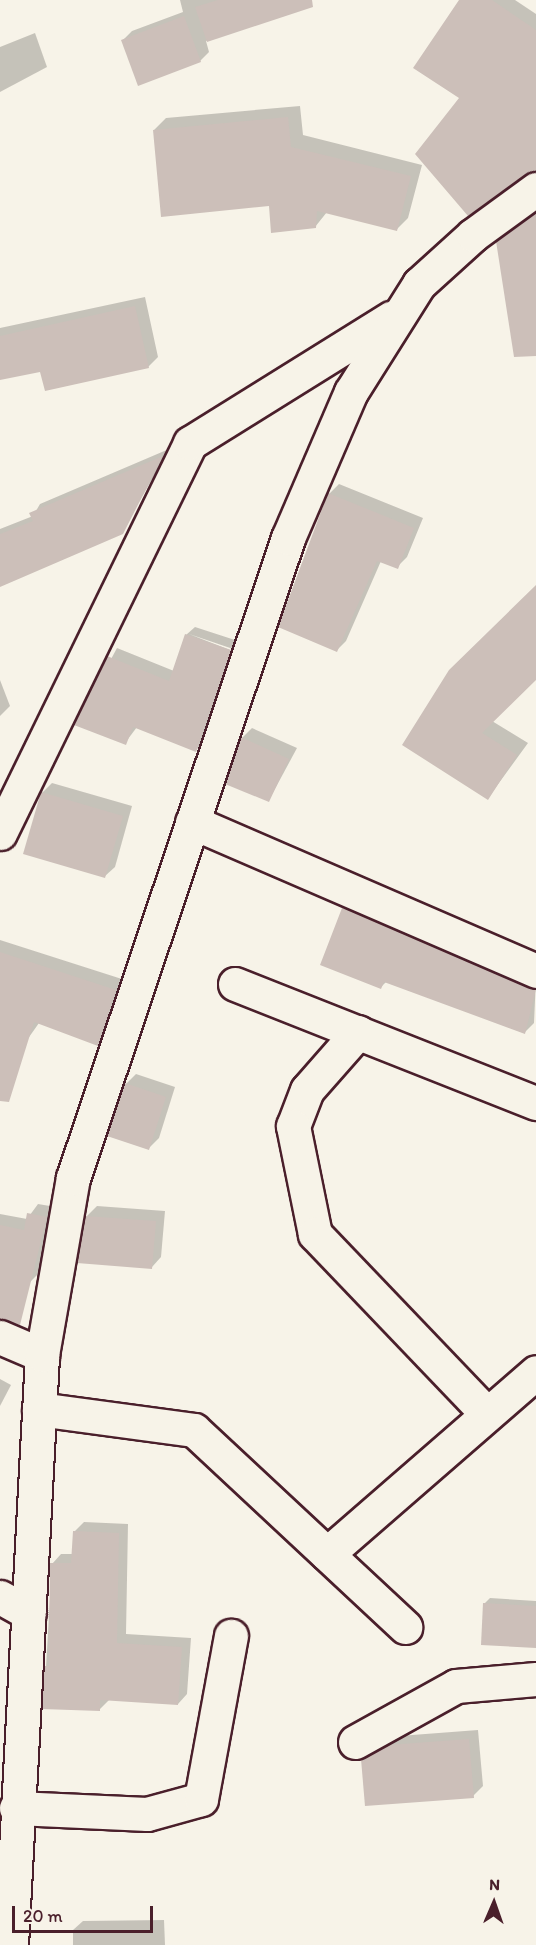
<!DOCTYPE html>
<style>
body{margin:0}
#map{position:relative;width:536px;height:1945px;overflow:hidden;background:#f7f3e8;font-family:Itim,sans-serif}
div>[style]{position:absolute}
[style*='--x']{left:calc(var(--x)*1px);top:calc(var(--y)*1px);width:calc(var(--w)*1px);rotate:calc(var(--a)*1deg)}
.shadow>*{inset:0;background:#0003}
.building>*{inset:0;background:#ccbfb9}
.roads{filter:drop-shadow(2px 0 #4a1f2b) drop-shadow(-2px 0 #4a1f2b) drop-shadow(0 2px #4a1f2b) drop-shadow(0 -2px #4a1f2b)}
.street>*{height:33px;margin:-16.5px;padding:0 16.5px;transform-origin:16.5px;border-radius:16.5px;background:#f7f3e8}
span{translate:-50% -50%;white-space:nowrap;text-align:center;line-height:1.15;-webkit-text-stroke:6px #f7f3e8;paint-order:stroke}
.north{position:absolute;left:464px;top:1873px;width:60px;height:60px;-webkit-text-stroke:4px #f7f3e8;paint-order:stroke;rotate:2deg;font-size:16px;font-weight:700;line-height:24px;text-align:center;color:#4a1f2b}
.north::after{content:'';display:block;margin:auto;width:21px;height:27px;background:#4a1f2b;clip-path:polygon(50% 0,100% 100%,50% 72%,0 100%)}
.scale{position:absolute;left:12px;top:1906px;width:141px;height:27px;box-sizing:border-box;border:3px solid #4a1f2b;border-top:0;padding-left:8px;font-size:18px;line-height:21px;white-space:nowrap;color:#4a1f2b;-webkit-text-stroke:4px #f7f3e8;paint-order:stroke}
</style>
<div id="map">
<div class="shadow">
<i style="clip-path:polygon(180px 0,282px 0,276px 18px,206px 41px,209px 52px,200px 61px,123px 40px,132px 31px,183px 12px)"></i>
<i style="clip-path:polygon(460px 0,515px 0,536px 14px,536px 169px,461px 98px)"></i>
<i style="clip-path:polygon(35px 33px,47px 67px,0 92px,0 47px)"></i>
<i style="clip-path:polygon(300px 106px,303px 135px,422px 165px,408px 218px,396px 230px,327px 212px,315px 227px,154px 130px,166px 118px)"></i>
<i style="clip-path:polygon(536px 211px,536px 327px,498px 242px)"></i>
<i style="clip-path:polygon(145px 297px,158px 357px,148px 367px,42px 371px,0 378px,0 328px)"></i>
<i style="clip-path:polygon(169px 449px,122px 532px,0 585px,0 529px,33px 516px,40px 504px)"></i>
<i style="clip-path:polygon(339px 484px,423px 518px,407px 557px,397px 567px,381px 561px,346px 641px,336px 651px,329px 494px)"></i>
<i style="clip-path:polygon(536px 587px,536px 678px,492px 721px,528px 743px,488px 798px,404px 745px)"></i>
<i style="clip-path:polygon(195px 627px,238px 641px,236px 650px,189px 634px,235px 652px,205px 741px,196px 750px,137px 727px,125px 743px,76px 724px,117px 648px,174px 671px,186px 635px)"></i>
<i style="clip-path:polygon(0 680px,10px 706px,0 716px)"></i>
<i style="clip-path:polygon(252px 728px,297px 748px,269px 800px,242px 738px)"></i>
<i style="clip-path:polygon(52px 783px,132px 806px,115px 867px,105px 876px,42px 793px)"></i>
<i style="clip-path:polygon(354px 899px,536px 978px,534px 1023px,524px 1033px,387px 981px,381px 987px,322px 964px,344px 908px)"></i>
<i style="clip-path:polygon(0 940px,125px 980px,107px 1034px,97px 1044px,39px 1023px,27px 1040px,0 1031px)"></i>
<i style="clip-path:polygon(136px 1074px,175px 1087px,159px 1138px,149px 1148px,126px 1084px)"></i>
<i style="clip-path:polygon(38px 1204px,56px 1207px,38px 1274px,28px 1284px,0 1278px,0 1214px,27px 1219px)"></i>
<i style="clip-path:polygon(97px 1206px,165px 1211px,161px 1257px,152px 1267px,87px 1216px)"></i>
<i style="clip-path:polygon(0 1379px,11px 1385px,0 1406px)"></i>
<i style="clip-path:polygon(84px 1522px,128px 1524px,126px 1634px,191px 1638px,187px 1694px,178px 1704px,110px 1699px,99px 1710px,46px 1667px,52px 1564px,61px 1554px,73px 1554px,74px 1532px)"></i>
<i style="clip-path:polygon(490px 1598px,536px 1601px,536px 1647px,484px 1604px)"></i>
<i style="clip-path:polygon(478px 1730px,483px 1786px,473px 1796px,362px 1760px,399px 1736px)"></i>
<i style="clip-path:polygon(164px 1920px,165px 1945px,73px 1945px,73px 1930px,83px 1921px)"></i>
</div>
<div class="building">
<i style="clip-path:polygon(218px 0,312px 0,313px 7px,207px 42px,195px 7px)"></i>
<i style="clip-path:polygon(459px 0,492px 0,536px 30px,536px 171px,468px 216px,415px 154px,459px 98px,413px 68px)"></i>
<i style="clip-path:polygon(184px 16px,201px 62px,138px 86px,121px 40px)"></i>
<i style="clip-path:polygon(288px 117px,291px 147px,411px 176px,397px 231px,317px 211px,316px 228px,271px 233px,269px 206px,161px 217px,153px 130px)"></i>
<i style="clip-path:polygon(536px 212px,536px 356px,514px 357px,496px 241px)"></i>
<i style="clip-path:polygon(135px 306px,149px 368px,45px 391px,40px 372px,0 380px,0 336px)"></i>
<i style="clip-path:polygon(163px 456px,123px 534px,0 587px,0 534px,33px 521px,29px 513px)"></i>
<i style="clip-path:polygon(328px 493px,414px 528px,398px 569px,377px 561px,337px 652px,278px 627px)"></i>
<i style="clip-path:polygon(536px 585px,536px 680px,482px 733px,517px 755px,488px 800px,402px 745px,449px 670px)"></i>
<i style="clip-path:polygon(185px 634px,231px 650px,196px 752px,133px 727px,126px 745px,74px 725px,107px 656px,169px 681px)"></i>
<i style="clip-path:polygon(241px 737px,289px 759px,269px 802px,225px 784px)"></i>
<i style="clip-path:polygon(41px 792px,123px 816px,105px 878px,23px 854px)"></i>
<i style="clip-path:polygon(342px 908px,536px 989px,525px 1034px,384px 982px,381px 989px,320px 965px)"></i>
<i style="clip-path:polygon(0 952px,116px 990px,98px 1046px,34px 1022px,9px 1102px,0 1101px)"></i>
<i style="clip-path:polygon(125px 1083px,166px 1097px,149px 1150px,107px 1136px)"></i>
<i style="clip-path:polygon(27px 1213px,47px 1217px,20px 1325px,0 1319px,0 1225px,24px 1230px)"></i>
<i style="clip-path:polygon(85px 1216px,156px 1221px,152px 1269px,77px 1263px)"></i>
<i style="clip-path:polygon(73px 1531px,119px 1533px,117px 1643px,182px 1647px,178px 1705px,100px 1700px,100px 1711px,42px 1709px,44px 1666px,49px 1666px,50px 1563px,71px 1563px)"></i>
<i style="clip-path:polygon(483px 1603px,536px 1606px,536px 1648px,481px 1645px)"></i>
<i style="clip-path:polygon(469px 1739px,474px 1798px,365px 1806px,361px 1759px,388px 1745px)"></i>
</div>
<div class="roads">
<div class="street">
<i style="--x:192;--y:822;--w:375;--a:23.4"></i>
<i style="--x:0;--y:833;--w:434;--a:-64"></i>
<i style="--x:190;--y:443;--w:237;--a:-31.9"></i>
<i style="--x:235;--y:984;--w:324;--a:21.6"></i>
<i style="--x:358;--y:1032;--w:77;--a:131.3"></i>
<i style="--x:307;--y:1090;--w:39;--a:111"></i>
<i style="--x:293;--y:1126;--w:110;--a:78.5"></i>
<i style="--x:315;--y:1234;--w:248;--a:46.3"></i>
<i style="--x:0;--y:1337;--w:46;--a:23.2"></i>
<i style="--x:39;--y:1409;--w:156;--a:7.7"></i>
<i style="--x:194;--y:1430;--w:289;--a:43"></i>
<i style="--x:327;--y:1554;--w:277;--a:-41"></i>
<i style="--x:0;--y:1597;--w:33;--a:29"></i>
<i style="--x:355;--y:1742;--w:115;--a:-29"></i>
<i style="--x:456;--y:1686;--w:80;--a:-5"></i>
<i style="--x:16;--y:1808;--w:131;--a:2.6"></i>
<i style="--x:147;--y:1814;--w:56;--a:-15.5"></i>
<i style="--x:201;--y:1799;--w:166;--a:-79.6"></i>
<i style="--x:11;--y:1945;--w:591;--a:-86.99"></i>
<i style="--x:42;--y:1355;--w:180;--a:-80.1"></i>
<i style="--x:73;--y:1178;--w:675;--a:-71.43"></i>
<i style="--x:288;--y:538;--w:159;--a:-66.7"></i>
<i style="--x:351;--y:392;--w:128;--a:-57.8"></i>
<i style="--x:419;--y:284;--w:73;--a:-42.2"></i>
<i style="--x:473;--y:235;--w:78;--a:-36.1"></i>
</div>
</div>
<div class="north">N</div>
<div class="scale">20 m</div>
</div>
